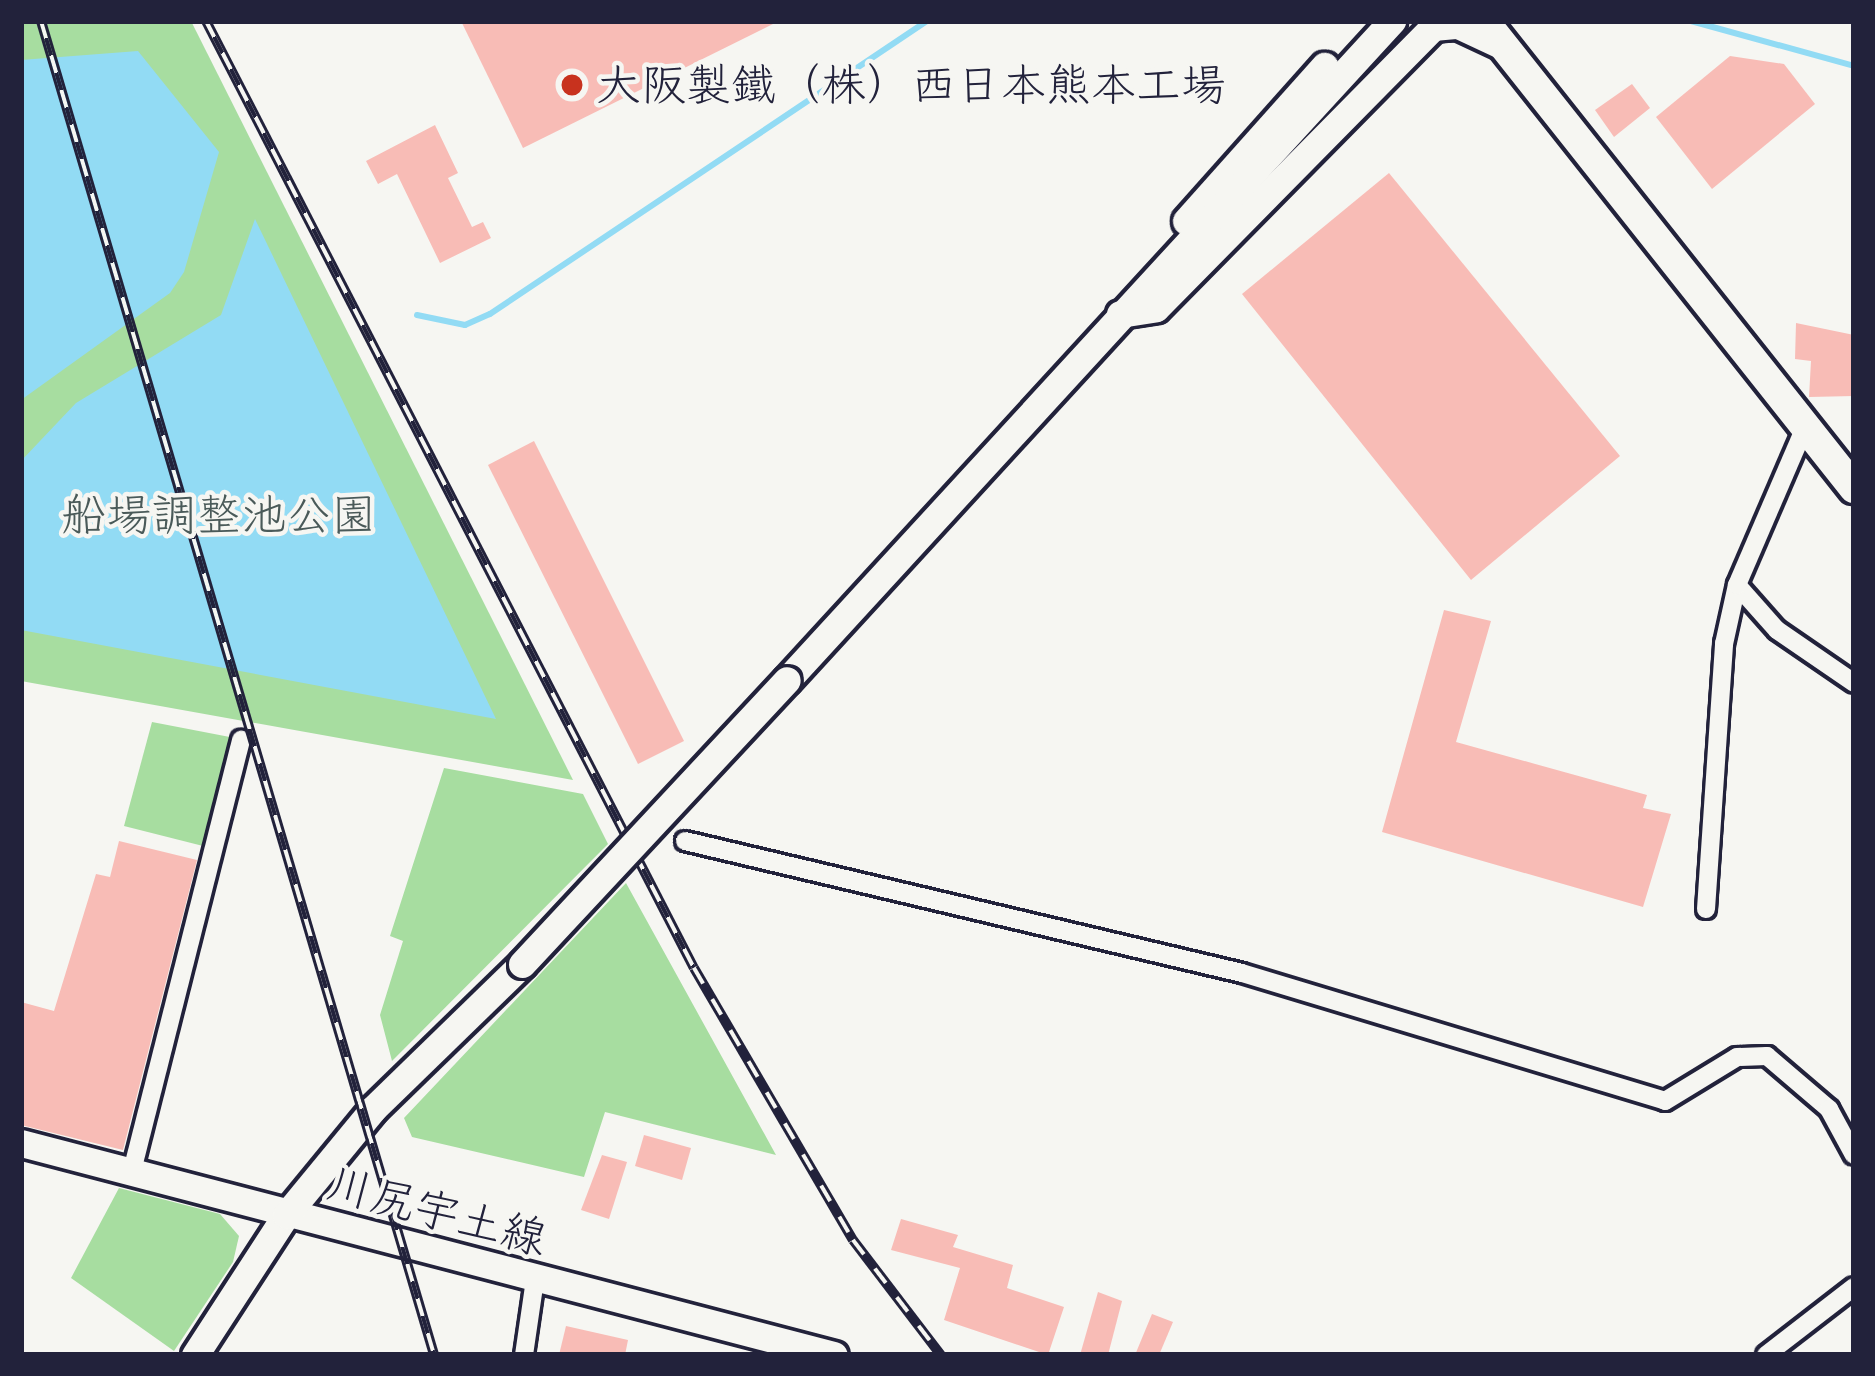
<!DOCTYPE html>
<meta charset="utf-8">
<style>
body{margin:0}
#map{position:relative;width:1875px;height:1376px;overflow:hidden;background:#f6f6f2;font-family:"Shantell Sans","Klee One",sans-serif}
div>[style]{position:absolute}
[style*='--x']{left:calc(var(--x)*1px);top:calc(var(--y)*1px);width:calc(var(--w)*1px);rotate:calc(var(--a)*1deg)}
.green>*{inset:0;background:#a7dda0}
.water>*{inset:0;background:#92dbf4}
.stream>*{height:6px;margin:-3px;padding:0 3px;transform-origin:3px;border-radius:3px;background:#92dbf4}
.building>*{inset:0;background:#f8bcb6}
.roads{filter:drop-shadow(3px 0 #22223b) drop-shadow(-3px 0 #22223b) drop-shadow(0 3px #22223b) drop-shadow(0 -3px #22223b)}
.street>*{height:18px;margin:-9px;padding:0 9px;transform-origin:9px;border-radius:9px;background:#f6f6f2}
.secondary>*{height:27px;margin:-13.5px;padding:0 13.5px;transform-origin:13.5px;border-radius:13.5px;background:#f6f6f2}
.primary>*{height:30px;margin:-15px;padding:0 15px;transform-origin:15px;border-radius:15px;background:#f6f6f2}
.rail>*{height:10px;margin-top:-5px;transform-origin:0;background:repeating-linear-gradient(90deg,#f6f6f2 0 18px,#22223b 0 36px);box-sizing:border-box;border-block:3px solid #22223b}
.bridges{filter:drop-shadow(3px 0 #22223b) drop-shadow(-3px 0 #22223b) drop-shadow(0 3px #22223b) drop-shadow(0 -3px #22223b)}
.secondary-bridge>*{height:27px;margin:-13.5px;padding:0 13.5px;transform-origin:13.5px;border-radius:13.5px;background:#f6f6f2}
.dots>*{width:33px;height:33px;translate:-50% -50%;box-sizing:border-box;border:6px solid #f6f6f2;border-radius:50%}
span{translate:-50% -50%;white-space:nowrap;text-align:center;line-height:1.15;-webkit-text-stroke:9px #f6f6f2;paint-order:stroke}
.poi-label{font-size:45px;color:#22223b}
.left{translate:0 -50%;text-align:left}
.park-label{font-size:45px;color:#4a5a59}
.street-label{font-size:45px;color:#22223b}
.frame{position:absolute;inset:0;border:24px solid #22223b;pointer-events:none}
</style>
<div id="map">
<div class="green">
<i style="clip-path:polygon(21px 21px,191px 21px,573px 780px,21px 681px)"></i>
<i style="clip-path:polygon(152px 722px,235px 738px,207px 847px,124px 826px)"></i>
<i style="clip-path:polygon(444px 768px,583px 794px,608px 844px,392px 1061px,380px 1015px,403px 941px,390px 936px)"></i>
<i style="clip-path:polygon(626px 883px,776px 1155px,605px 1112px,584px 1177px,412px 1137px,404px 1118px)"></i>
<i style="clip-path:polygon(119px 1188px,220px 1214px,239px 1236px,233px 1262px,174px 1351px,71px 1278px)"></i>
</div>
<div class="water">
<i style="clip-path:polygon(138px 51px,219px 152px,184px 272px,170px 293px,21px 400px,21px 60px)"></i>
<i style="clip-path:polygon(255px 219px,496px 719px,21px 630px,21px 461px,76px 403px,221px 315px)"></i>
</div>
<div class="stream">
<i style="--x:1691;--y:21;--w:169;--a:15.4"></i>
<i style="--x:417;--y:315;--w:49;--a:11.8"></i>
<i style="--x:465;--y:325;--w:27;--a:-24"></i>
<i style="--x:490;--y:314;--w:526;--a:-33.84"></i>
</div>
<div class="building">
<i style="clip-path:polygon(461px 21px,779px 21px,523px 148px)"></i>
<i style="clip-path:polygon(1730px 56px,1784px 64px,1815px 104px,1712px 189px,1656px 117px)"></i>
<i style="clip-path:polygon(1632px 84px,1650px 108px,1614px 137px,1595px 110px)"></i>
<i style="clip-path:polygon(435px 125px,458px 173px,448px 178px,472px 227px,483px 222px,491px 238px,440px 263px,397px 174px,378px 184px,366px 161px)"></i>
<i style="clip-path:polygon(1389px 173px,1620px 456px,1471px 580px,1242px 294px)"></i>
<i style="clip-path:polygon(1796px 323px,1854px 335px,1854px 396px,1809px 397px,1811px 361px,1795px 359px)"></i>
<i style="clip-path:polygon(534px 441px,684px 741px,638px 764px,488px 465px)"></i>
<i style="clip-path:polygon(1444px 610px,1491px 621px,1456px 742px,1647px 795px,1643px 808px,1671px 814px,1643px 907px,1382px 832px)"></i>
<i style="clip-path:polygon(119px 841px,197px 860px,123px 1150px,21px 1125px,21px 1002px,54px 1011px,96px 874px,110px 877px)"></i>
<i style="clip-path:polygon(644px 1135px,691px 1148px,682px 1180px,635px 1166px)"></i>
<i style="clip-path:polygon(602px 1155px,627px 1162px,609px 1219px,581px 1210px)"></i>
<i style="clip-path:polygon(901px 1219px,958px 1235px,953px 1247px,1013px 1265px,1007px 1288px,1064px 1307px,1048px 1355px,944px 1320px,960px 1268px,891px 1250px)"></i>
<i style="clip-path:polygon(1098px 1292px,1122px 1301px,1108px 1355px,1080px 1355px)"></i>
<i style="clip-path:polygon(1152px 1314px,1173px 1322px,1159px 1355px,1135px 1355px)"></i>
<i style="clip-path:polygon(566px 1326px,628px 1340px,625px 1355px,559px 1355px)"></i>
</div>
<div class="roads">
<div class="street">
<i style="--x:1737;--y:585;--w:60;--a:48.4"></i>
<i style="--x:1777;--y:630;--w:93;--a:34.5"></i>
<i style="--x:685;--y:841;--w:572;--a:13.33"></i>
<i style="--x:1242;--y:973;--w:442;--a:16.8"></i>
<i style="--x:1665;--y:1101;--w:84;--a:-31.4"></i>
<i style="--x:1737;--y:1057;--w:30;--a:-2"></i>
<i style="--x:1767;--y:1056;--w:82;--a:40.5"></i>
<i style="--x:1829;--y:1109;--w:52;--a:61.5"></i>
<i style="--x:1706;--y:909;--w:266;--a:-86.1"></i>
<i style="--x:1724;--y:644;--w:60;--a:-77.6"></i>
<i style="--x:1737;--y:585;--w:172;--a:-66.7"></i>
<i style="--x:132;--y:1171;--w:445;--a:-75.8"></i>
<i style="--x:524;--y:1355;--w:76;--a:-81.7"></i>
<i style="--x:1766;--y:1355;--w:111;--a:-37.7"></i>
</div>
<div class="secondary">
<i style="--x:1186;--y:221;--w:208;--a:-48.3"></i>
<i style="--x:1120;--y:314;--w:36;--a:-9"></i>
<i style="--x:1156;--y:308;--w:395;--a:-45.4"></i>
<i style="--x:1433;--y:27;--w:25;--a:-5"></i>
<i style="--x:1458;--y:25;--w:52;--a:25.1"></i>
<i style="--x:787;--y:680;--w:895;--a:-47.45"></i>
<i style="--x:21;--y:1143;--w:840;--a:14.62"></i>
<i style="--x:195;--y:1355;--w:167;--a:-57"></i>
<i style="--x:286;--y:1215;--w:137;--a:-50.6"></i>
<i style="--x:373;--y:1109;--w:208;--a:-44.2"></i>
</div>
<div class="primary">
<i style="--x:1484;--y:21;--w:596;--a:51.61"></i>
</div>
</div>
<div class="rail">
<i style="--x:41;--y:21;--w:1391;--a:73.58"></i>
<i style="--x:206;--y:21;--w:1065;--a:62.74"></i>
<i style="--x:694;--y:968;--w:315;--a:59.7"></i>
<i style="--x:853;--y:1240;--w:145;--a:52.6"></i>
</div>
<div class="bridges">
<div class="secondary-bridge">
<i style="--x:522;--y:964;--w:388;--a:-47"></i>
</div>
</div>
<div class="dots">
<i style="left:572px;top:85px;background:#c8321e"></i>
</div>
<div class="poi-label">
<span class="left" style="left:596px;top:85px">大阪製鐵（株）西日本熊本工場</span>
</div>
<div class="park-label">
<span style="left:219px;top:515px">船場調整池公園</span>
</div>
<div class="street-label">
<span style="left:437px;top:1211px;rotate:15deg">川尻宇土線</span>
</div>
<div class="frame"></div>
</div>
